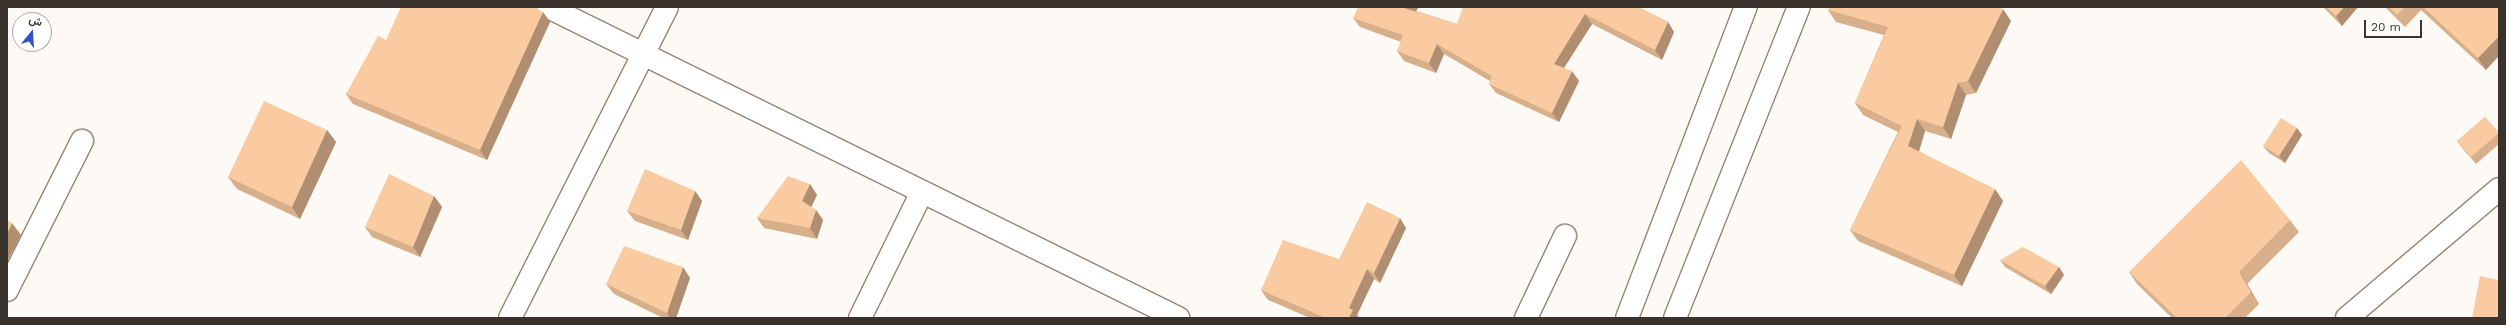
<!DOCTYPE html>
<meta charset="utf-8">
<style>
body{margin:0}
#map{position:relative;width:2506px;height:325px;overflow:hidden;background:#fdf9f5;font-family:"Work Sans",Vazirmatn,sans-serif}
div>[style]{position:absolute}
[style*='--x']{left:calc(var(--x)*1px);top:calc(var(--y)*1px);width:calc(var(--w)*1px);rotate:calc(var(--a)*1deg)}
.roads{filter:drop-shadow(1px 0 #968474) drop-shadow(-1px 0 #968474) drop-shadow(0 1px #968474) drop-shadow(0 -1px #968474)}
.minor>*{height:22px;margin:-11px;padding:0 11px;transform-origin:11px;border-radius:11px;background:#fff}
.major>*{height:22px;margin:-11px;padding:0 11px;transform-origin:11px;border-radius:11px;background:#fff}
.wall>*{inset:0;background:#d7af8a}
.shaded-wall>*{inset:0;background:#af8e71}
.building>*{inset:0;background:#facba1}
span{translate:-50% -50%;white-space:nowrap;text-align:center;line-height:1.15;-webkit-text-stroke:3px #fff;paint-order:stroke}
.frame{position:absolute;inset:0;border:8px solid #3a322c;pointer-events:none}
.north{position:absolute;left:12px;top:12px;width:40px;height:40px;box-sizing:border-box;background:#fff;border:1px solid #b0adab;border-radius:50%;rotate:18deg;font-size:11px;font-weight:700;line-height:16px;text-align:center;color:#3a322c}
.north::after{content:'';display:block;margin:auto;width:14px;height:18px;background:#3253c3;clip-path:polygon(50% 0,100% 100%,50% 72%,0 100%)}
.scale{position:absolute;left:2364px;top:20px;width:58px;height:18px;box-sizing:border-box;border:2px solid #3a322c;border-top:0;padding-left:5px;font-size:12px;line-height:14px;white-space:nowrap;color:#3a322c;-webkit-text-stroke:3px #fff;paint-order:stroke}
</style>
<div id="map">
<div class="roads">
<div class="minor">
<i style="--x:548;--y:7;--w:703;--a:26.27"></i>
<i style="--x:7;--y:290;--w:167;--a:-63.3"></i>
<i style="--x:510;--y:318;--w:348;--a:-63.2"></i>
<i style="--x:860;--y:318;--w:140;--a:-63.8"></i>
<i style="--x:1526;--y:318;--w:91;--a:-64.6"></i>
<i style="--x:2347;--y:318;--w:199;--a:-40.3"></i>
</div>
<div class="major">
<i style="--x:1627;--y:318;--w:333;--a:-69.1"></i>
<i style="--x:1675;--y:318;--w:335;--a:-68.3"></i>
</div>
</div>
<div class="wall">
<i style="clip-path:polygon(1419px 7px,1416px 11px,1457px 24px,1638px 7px,1668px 22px,1674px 32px,1662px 60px,1592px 24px,1564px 68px,1579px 81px,1559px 122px,1496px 93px,1489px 84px,1490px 81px,1444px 54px,1436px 73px,1404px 61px,1397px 51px,1401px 42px,1360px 27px,1353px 18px)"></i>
<i style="clip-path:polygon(2323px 7px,2358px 7px,2342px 26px)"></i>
<i style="clip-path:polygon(2385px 7px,2499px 7px,2486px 70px,2421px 10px,2405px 27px)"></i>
<i style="clip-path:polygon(1828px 10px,2011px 21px,1976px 93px,1966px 95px,1951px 139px,1925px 131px,1919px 151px,2003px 201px,1962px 286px,1858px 241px,1850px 230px,1898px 132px,1863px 115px,1855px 103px,1884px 35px,1836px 22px)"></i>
<i style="clip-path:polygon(543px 12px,550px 22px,487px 160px,353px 104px,346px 94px,386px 40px)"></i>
<i style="clip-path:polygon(2485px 117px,2499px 133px,2499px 144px,2476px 164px,2463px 149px,2457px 141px)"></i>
<i style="clip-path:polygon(2297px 128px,2302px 135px,2285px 163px,2269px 153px,2263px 146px)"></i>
<i style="clip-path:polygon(327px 130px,336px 142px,300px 219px,237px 189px,228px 177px)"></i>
<i style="clip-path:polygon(810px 184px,817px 195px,811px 207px,816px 210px,823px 220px,817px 239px,764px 228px,757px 218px)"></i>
<i style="clip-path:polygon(695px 191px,702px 201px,688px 240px,635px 221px,627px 211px)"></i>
<i style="clip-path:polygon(434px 196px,442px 207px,420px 257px,372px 237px,365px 227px)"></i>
<i style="clip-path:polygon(2290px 220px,2299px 232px,2247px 284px,2259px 304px,2245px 318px,2172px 318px,2137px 284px,2129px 272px)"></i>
<i style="clip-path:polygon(1406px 228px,1380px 283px,1374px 279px,1357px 315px,1359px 318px,1310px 318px,1268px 300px,1261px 290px,1339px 259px)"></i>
<i style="clip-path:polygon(2000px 260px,2059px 267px,2064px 275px,2051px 294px,2005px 267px)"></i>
<i style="clip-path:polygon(690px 278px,676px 318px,663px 318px,614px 294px,606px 284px)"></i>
</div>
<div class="shaded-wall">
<i style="clip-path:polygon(1405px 7px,1419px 7px,1411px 17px,1404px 8px)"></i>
<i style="clip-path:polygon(2344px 7px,2358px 7px,2342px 26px,2336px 16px)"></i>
<i style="clip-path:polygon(2003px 9px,2011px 21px,1976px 93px,1968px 81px)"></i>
<i style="clip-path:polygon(543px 12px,550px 22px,487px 160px,480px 150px)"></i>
<i style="clip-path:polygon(1585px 14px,1592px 24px,1560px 74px,1554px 64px)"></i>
<i style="clip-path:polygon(1668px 22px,1674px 32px,1662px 60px,1655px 50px)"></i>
<i style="clip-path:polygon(2499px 36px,2499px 56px,2486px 70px,2478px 58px)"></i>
<i style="clip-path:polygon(1437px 44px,1444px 54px,1436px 73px,1429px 63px)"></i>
<i style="clip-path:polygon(1572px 71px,1579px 81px,1559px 122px,1552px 113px)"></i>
<i style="clip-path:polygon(1958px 83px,1966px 95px,1951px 139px,1943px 127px)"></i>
<i style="clip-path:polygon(1917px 119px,1925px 131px,1917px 158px,1908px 146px)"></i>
<i style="clip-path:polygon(2297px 128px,2302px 135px,2285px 163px,2279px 156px)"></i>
<i style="clip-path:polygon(327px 130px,336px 142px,300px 219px,292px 207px)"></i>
<i style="clip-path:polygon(810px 184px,817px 195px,809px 212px,802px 201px)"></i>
<i style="clip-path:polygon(1995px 189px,2003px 201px,1962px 286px,1954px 275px)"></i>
<i style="clip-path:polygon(695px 191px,702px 201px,688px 240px,681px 230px)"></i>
<i style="clip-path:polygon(434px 196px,442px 207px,420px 257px,413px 247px)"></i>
<i style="clip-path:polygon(816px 210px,823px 220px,817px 239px,810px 228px)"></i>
<i style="clip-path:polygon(1400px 218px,1406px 228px,1380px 283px,1374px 273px)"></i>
<i style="clip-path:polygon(12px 223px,21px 235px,7px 262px,7px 233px)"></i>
<i style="clip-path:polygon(683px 267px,690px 278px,676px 318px,670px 318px,667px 313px)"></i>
<i style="clip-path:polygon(2059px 267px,2064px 275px,2051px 294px,2045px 286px)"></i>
<i style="clip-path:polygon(1367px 269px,1374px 279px,1357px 315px,1359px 318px,1349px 318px,1349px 308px)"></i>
<i style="clip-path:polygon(2239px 272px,2247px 284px,2259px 304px,2251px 292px)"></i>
</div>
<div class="building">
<i style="clip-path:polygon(401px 7px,534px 7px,543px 12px,480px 150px,346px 94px,378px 36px,386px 40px)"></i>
<i style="clip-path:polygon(1358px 7px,1405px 7px,1404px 8px,1457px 24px,1463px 7px,1638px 7px,1668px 22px,1655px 50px,1585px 14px,1554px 64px,1572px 71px,1552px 113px,1489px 84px,1492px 76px,1437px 44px,1429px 63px,1397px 51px,1403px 35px,1353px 18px)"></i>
<i style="clip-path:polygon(1829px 7px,1998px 7px,2003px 9px,1968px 81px,1958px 83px,1943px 127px,1917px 119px,1908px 146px,1995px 189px,1954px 275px,1850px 230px,1902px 126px,1855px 103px,1888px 27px,1828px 10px)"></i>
<i style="clip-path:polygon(2326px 7px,2344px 7px,2336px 16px)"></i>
<i style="clip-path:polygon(2389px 7px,2405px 7px,2397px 15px)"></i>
<i style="clip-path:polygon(2423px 7px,2499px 7px,2499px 36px,2478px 58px)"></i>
<i style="clip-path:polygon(264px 101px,327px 130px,292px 207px,228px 177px)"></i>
<i style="clip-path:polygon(2485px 117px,2499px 133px,2471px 157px,2457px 141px)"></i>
<i style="clip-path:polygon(2281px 118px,2297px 128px,2279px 156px,2263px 146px)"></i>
<i style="clip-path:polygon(2241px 160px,2290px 220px,2239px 272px,2251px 292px,2225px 318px,2177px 318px,2129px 272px)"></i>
<i style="clip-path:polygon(645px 169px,695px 191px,681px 230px,627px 211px)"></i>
<i style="clip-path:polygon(389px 174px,434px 196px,413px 247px,365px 227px)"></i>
<i style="clip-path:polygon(788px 176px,810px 184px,802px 201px,816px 210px,810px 228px,757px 218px)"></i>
<i style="clip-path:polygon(1367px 202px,1400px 218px,1374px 273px,1367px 269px,1349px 308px,1353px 310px,1349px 318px,1326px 318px,1261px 290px,1283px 240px,1339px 259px)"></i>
<i style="clip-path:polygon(7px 220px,12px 223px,7px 233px)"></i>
<i style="clip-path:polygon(624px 246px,683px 267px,667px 313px,606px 284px)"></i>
<i style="clip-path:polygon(2023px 247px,2059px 267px,2045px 286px,2000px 260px)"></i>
<i style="clip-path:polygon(2480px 276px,2499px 280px,2499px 318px,2472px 318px)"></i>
</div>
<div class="frame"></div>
<div class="north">ش</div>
<div class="scale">20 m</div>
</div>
